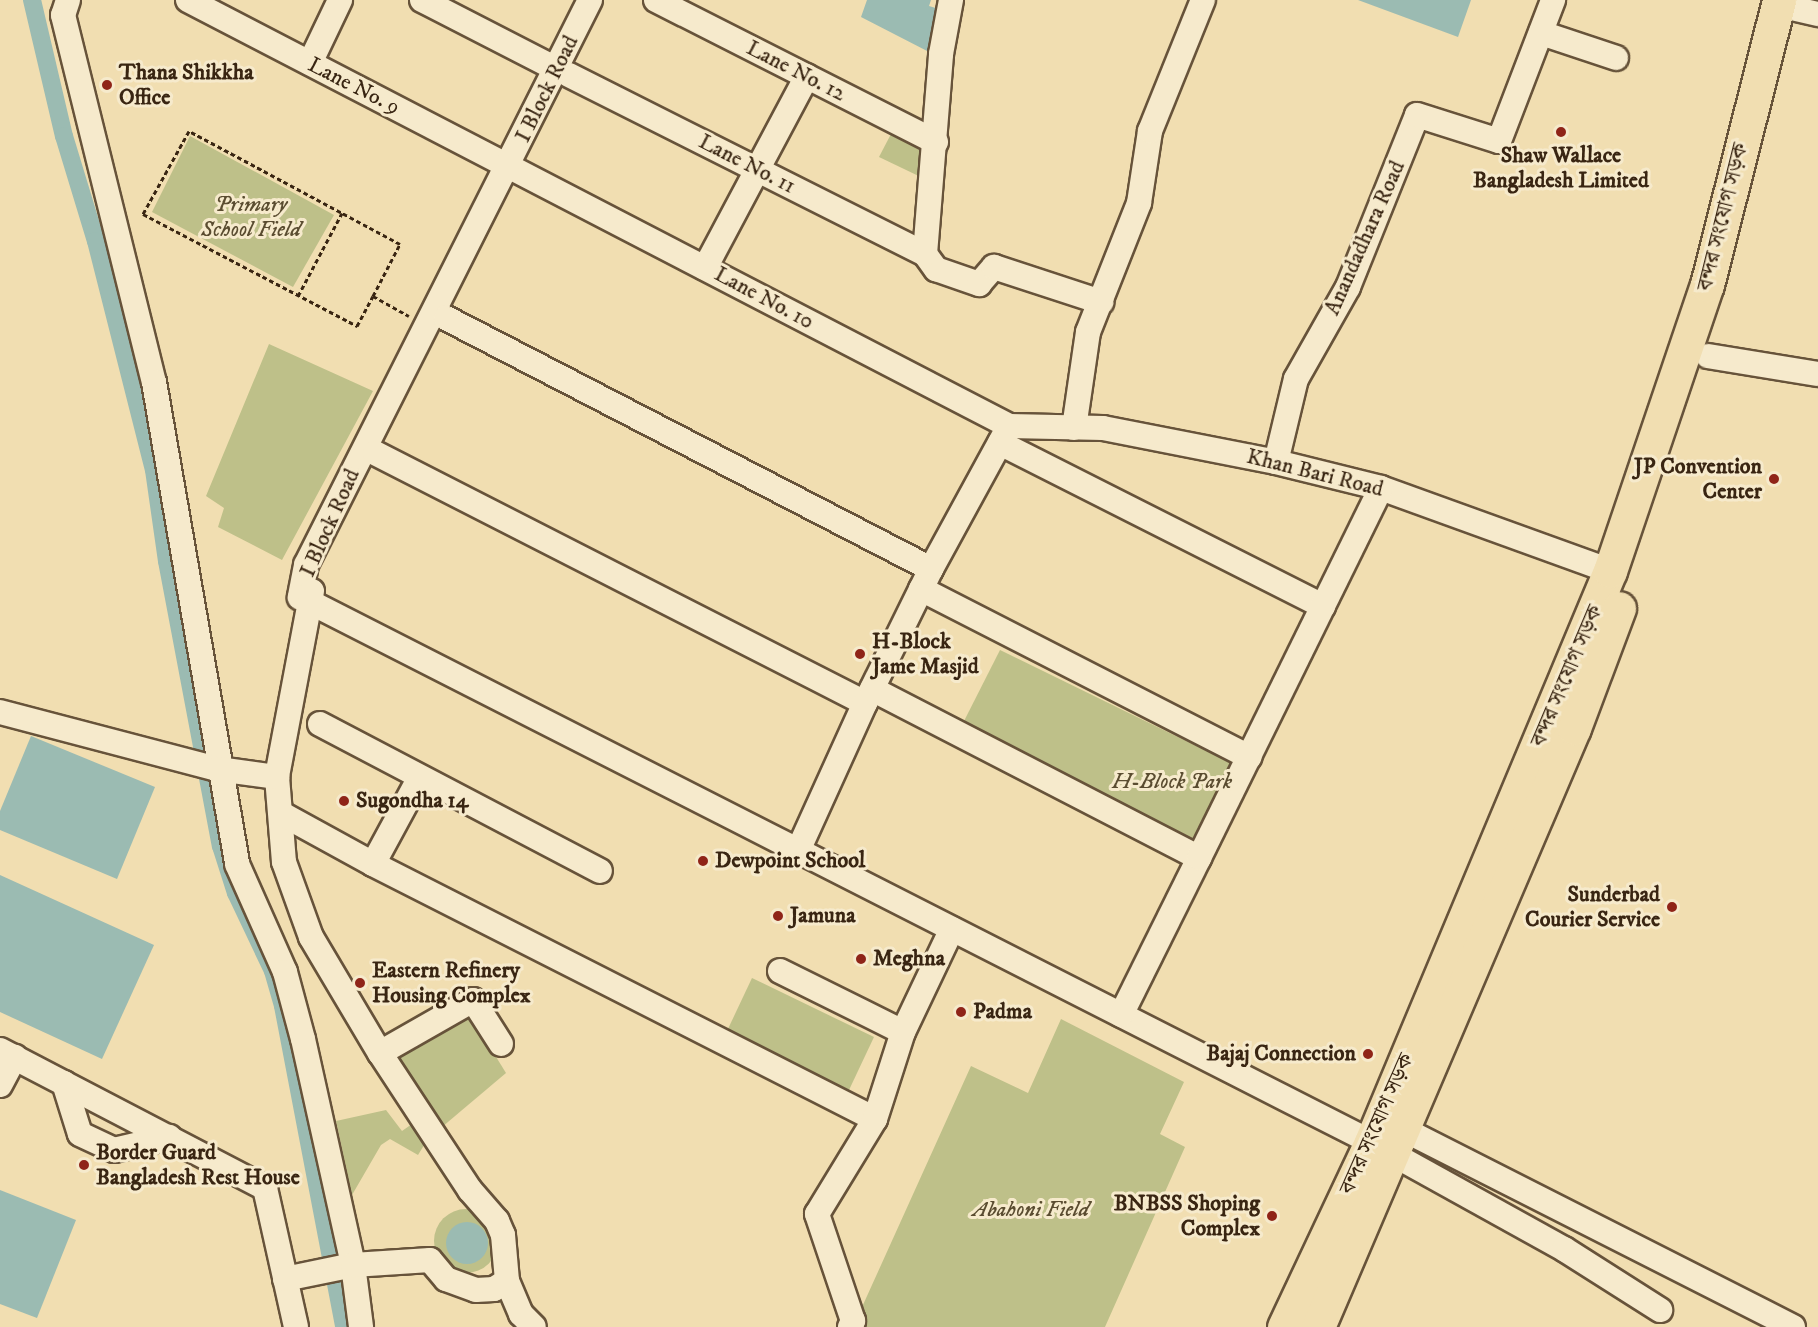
<!DOCTYPE html>
<meta charset="utf-8">
<style>
body{margin:0}
#map{position:relative;width:1818px;height:1327px;overflow:hidden;background:#f1deb1;font-family:"IM FELL DW Pica","Noto Serif Bengali",serif}
div>[style]{position:absolute}
[style*='--x']{left:calc(var(--x)*1px);top:calc(var(--y)*1px);width:calc(var(--w)*1px);rotate:calc(var(--a)*1deg)}
.green>*{inset:0;background:#bec089}
.round{border-radius:50%}
.water>*{inset:0;background:#9bbbb2}
.canal>*{height:18px;margin:-9px;padding:0 9px;transform-origin:9px;border-radius:9px;background:#9bbbb2}
.path>*{height:3px;margin-top:-1.5px;transform-origin:0;background:repeating-linear-gradient(90deg,#392512 0 4.5px,transparent 0 7.5px)}
.roads{filter:drop-shadow(2px 0 #67533a) drop-shadow(-2px 0 #67533a) drop-shadow(0 2px #67533a) drop-shadow(0 -2px #67533a)}
.minor>*{height:24px;margin:-12px;padding:0 12px;transform-origin:12px;border-radius:12px;background:#f6eacc}
.highway>*{height:33px;margin:-16.5px;padding:0 16.5px;transform-origin:16.5px;border-radius:16.5px;background:#f1deb1}
.dots>*{width:16px;height:16px;translate:-50% -50%;box-sizing:border-box;border:3px solid #f6eacc;border-radius:50%}
span{translate:-50% -50%;white-space:nowrap;text-align:center;line-height:1.15;-webkit-text-stroke:6px #f6eacc;paint-order:stroke}
.street-label{font-size:22px;color:#392512}
.poi-label{font-size:22px;color:#392512;font-weight:700}
.left{translate:0 -50%;text-align:left}
.right{translate:-100% -50%;text-align:right}
.park-label{font-size:22px;color:#5a4c30;font-style:italic}
</style>
<div id="map">
<div class="green">
<i style="clip-path:polygon(891px 134px,929px 152px,927px 180px,879px 157px)"></i>
<i style="clip-path:polygon(190px 136px,334px 215px,293px 287px,152px 212px)"></i>
<i style="clip-path:polygon(269px 344px,373px 391px,282px 560px,218px 527px,224px 508px,206px 496px)"></i>
<i style="clip-path:polygon(1000px 650px,1233px 764px,1195px 841px,962px 725px)"></i>
<i style="clip-path:polygon(752px 978px,874px 1037px,849px 1090px,727px 1031px)"></i>
<i style="clip-path:polygon(469px 1013px,506px 1073px,442px 1127px,392px 1056px)"></i>
<i style="clip-path:polygon(1061px 1019px,1184px 1082px,1160px 1134px,1185px 1147px,1105px 1327px,853px 1327px,971px 1066px,1028px 1093px)"></i>
<i style="clip-path:polygon(386px 1110px,402px 1131px,412px 1124px,426px 1142px,418px 1155px,390px 1139px,381px 1145px,352px 1195px,336px 1121px)"></i>
<i class="round" style="left:434px;top:1209px;width:64px;height:64px"></i>
</div>
<div class="water">
<i style="clip-path:polygon(867px 0,931px 0,929px 6px,939px 9px,931px 53px,861px 17px)"></i>
<i style="clip-path:polygon(1358px 0,1471px 0,1458px 37px)"></i>
<i style="clip-path:polygon(31px 736px,155px 787px,117px 879px,0 830px,0 811px)"></i>
<i style="clip-path:polygon(0 875px,154px 945px,102px 1059px,0 1012px)"></i>
<i style="clip-path:polygon(0 1190px,76px 1220px,37px 1318px,0 1304px)"></i>
<i class="round" style="left:446px;top:1222px;width:42px;height:42px"></i>
</div>
<div class="canal">
<i style="--x:32;--y:0;--w:140;--a:76.8"></i>
<i style="--x:64;--y:136;--w:110;--a:73.1"></i>
<i style="--x:96;--y:241;--w:236;--a:75.8"></i>
<i style="--x:154;--y:470;--w:92;--a:81.9"></i>
<i style="--x:167;--y:561;--w:290;--a:79.3"></i>
<i style="--x:221;--y:846;--w:49;--a:72.3"></i>
<i style="--x:236;--y:893;--w:86;--a:64.6"></i>
<i style="--x:273;--y:971;--w:36;--a:74"></i>
<i style="--x:283;--y:1006;--w:327;--a:79.2"></i>
</div>
<div class="path">
<i style="--x:298;--y:296;--w:94;--a:-62.1"></i>
<i style="--x:373;--y:296;--w:59;--a:-62.6"></i>
<i style="--x:400;--y:244;--w:239;--a:-151.8"></i>
<i style="--x:189;--y:131;--w:95;--a:119"></i>
<i style="--x:143;--y:214;--w:242;--a:27.6"></i>
<i style="--x:357;--y:326;--w:34;--a:-62"></i>
<i style="--x:373;--y:296;--w:41;--a:29.1"></i>
</div>
<div class="roads">
<div class="minor">
<i style="--x:68;--y:0;--w:16;--a:108"></i>
<i style="--x:63;--y:15;--w:378;--a:76.1"></i>
<i style="--x:154;--y:382;--w:489;--a:80.2"></i>
<i style="--x:237;--y:864;--w:118;--a:66"></i>
<i style="--x:285;--y:972;--w:69;--a:75"></i>
<i style="--x:303;--y:1039;--w:231;--a:77.5"></i>
<i style="--x:353;--y:1265;--w:63;--a:82.6"></i>
<i style="--x:188;--y:0;--w:925;--a:27.42"></i>
<i style="--x:1009;--y:426;--w:94;--a:1.2"></i>
<i style="--x:1103;--y:428;--w:176;--a:11.1"></i>
<i style="--x:1276;--y:462;--w:108;--a:13.9"></i>
<i style="--x:1381;--y:488;--w:244;--a:19.9"></i>
<i style="--x:422;--y:0;--w:153;--a:27.2"></i>
<i style="--x:590;--y:0;--w:632;--a:116.69"></i>
<i style="--x:306;--y:565;--w:33;--a:101"></i>
<i style="--x:300;--y:597;--w:1202;--a:26.97"></i>
<i style="--x:1371;--y:1142;--w:221;--a:29"></i>
<i style="--x:1564;--y:1249;--w:114;--a:32.4"></i>
<i style="--x:656;--y:0;--w:314;--a:26.9"></i>
<i style="--x:1796;--y:9;--w:23;--a:13"></i>
<i style="--x:1541;--y:33;--w:79;--a:18.4"></i>
<i style="--x:310;--y:63;--w:70;--a:-64.5"></i>
<i style="--x:569;--y:75;--w:398;--a:26.7"></i>
<i style="--x:925;--y:254;--w:19;--a:54"></i>
<i style="--x:936;--y:269;--w:46;--a:19.2"></i>
<i style="--x:979;--y:284;--w:23;--a:-49"></i>
<i style="--x:994;--y:267;--w:113;--a:18.1"></i>
<i style="--x:925;--y:254;--w:201;--a:-85.4"></i>
<i style="--x:941;--y:54;--w:55;--a:-79.5"></i>
<i style="--x:705;--y:268;--w:217;--a:-62"></i>
<i style="--x:446;--y:318;--w:546;--a:27.36"></i>
<i style="--x:931;--y:569;--w:149;--a:116.2"></i>
<i style="--x:1708;--y:356;--w:111;--a:9.3"></i>
<i style="--x:1074;--y:428;--w:97;--a:-81.7"></i>
<i style="--x:1088;--y:332;--w:139;--a:-68.4"></i>
<i style="--x:1139;--y:203;--w:73;--a:-81.3"></i>
<i style="--x:1150;--y:131;--w:141;--a:-68"></i>
<i style="--x:1000;--y:443;--w:362;--a:26.8"></i>
<i style="--x:375;--y:453;--w:550;--a:27.03"></i>
<i style="--x:865;--y:703;--w:162;--a:114.4"></i>
<i style="--x:1276;--y:462;--w:85;--a:-76.5"></i>
<i style="--x:1296;--y:379;--w:106;--a:-60.5"></i>
<i style="--x:1348;--y:287;--w:185;--a:-68.1"></i>
<i style="--x:1417;--y:115;--w:86;--a:17.6"></i>
<i style="--x:1499;--y:141;--w:151;--a:-69"></i>
<i style="--x:931;--y:569;--w:161;--a:-61.4"></i>
<i style="--x:921;--y:589;--w:369;--a:27.1"></i>
<i style="--x:312;--y:591;--w:189;--a:100.7"></i>
<i style="--x:277;--y:777;--w:85;--a:85.3"></i>
<i style="--x:284;--y:862;--w:80;--a:70.2"></i>
<i style="--x:311;--y:937;--w:135;--a:59.3"></i>
<i style="--x:380;--y:1053;--w:164;--a:56.7"></i>
<i style="--x:470;--y:1190;--w:41;--a:48.9"></i>
<i style="--x:497;--y:1221;--w:15;--a:67"></i>
<i style="--x:503;--y:1235;--w:46;--a:85"></i>
<i style="--x:507;--y:1281;--w:36;--a:67"></i>
<i style="--x:521;--y:1314;--w:18;--a:45"></i>
<i style="--x:872;--y:689;--w:368;--a:27.3"></i>
<i style="--x:1199;--y:858;--w:175;--a:116.4"></i>
<i style="--x:0;--y:712;--w:225;--a:14.7"></i>
<i style="--x:218;--y:769;--w:60;--a:7.7"></i>
<i style="--x:320;--y:724;--w:316;--a:27.7"></i>
<i style="--x:282;--y:814;--w:104;--a:28.8"></i>
<i style="--x:373;--y:864;--w:97;--a:-61.6"></i>
<i style="--x:1199;--y:858;--w:412;--a:-63.8"></i>
<i style="--x:373;--y:864;--w:563;--a:26.93"></i>
<i style="--x:780;--y:971;--w:137;--a:26.4"></i>
<i style="--x:903;--y:1032;--w:114;--a:-64.6"></i>
<i style="--x:0;--y:1050;--w:299;--a:27.5"></i>
<i style="--x:265;--y:1188;--w:142;--a:77.4"></i>
<i style="--x:380;--y:1053;--w:107;--a:-29.7"></i>
<i style="--x:473;--y:1000;--w:52;--a:57.5"></i>
<i style="--x:64;--y:1083;--w:53;--a:72.6"></i>
<i style="--x:80;--y:1134;--w:38;--a:25"></i>
<i style="--x:114;--y:1150;--w:57;--a:-13.3"></i>
<i style="--x:0;--y:1085;--w:32;--a:-62"></i>
<i style="--x:1389;--y:1122;--w:453;--a:26.9"></i>
<i style="--x:285;--y:1279;--w:69;--a:-11.6"></i>
<i style="--x:353;--y:1265;--w:77;--a:-3.7"></i>
<i style="--x:430;--y:1260;--w:25;--a:50"></i>
<i style="--x:446;--y:1279;--w:32;--a:20"></i>
<i style="--x:476;--y:1290;--w:18;--a:-3"></i>
<i style="--x:494;--y:1289;--w:15;--a:-32"></i>
<i style="--x:850;--y:1327;--w:7;--a:-63"></i>
<i style="--x:853;--y:1321;--w:113;--a:-108.6"></i>
<i style="--x:817;--y:1214;--w:111;--a:-58.6"></i>
<i style="--x:875;--y:1119;--w:91;--a:-72.2"></i>
</div>
<div class="highway">
<i style="--x:1284;--y:1327;--w:204;--a:-64.8"></i>
<i style="--x:1371;--y:1142;--w:619;--a:-67.29"></i>
<i style="--x:1610;--y:571;--w:302;--a:-71.3"></i>
<i style="--x:1707;--y:285;--w:294;--a:-75.8"></i>
<i style="--x:1318;--y:1327;--w:651;--a:-66.86"></i>
<i style="--x:1574;--y:728;--w:128;--a:-69.4"></i>
</div>
</div>
<div class="dots">
<i style="left:107px;top:85px;background:#8f2418"></i>
<i style="left:1561px;top:132px;background:#8f2418"></i>
<i style="left:1774px;top:479px;background:#8f2418"></i>
<i style="left:860px;top:654px;background:#8f2418"></i>
<i style="left:344px;top:801px;background:#8f2418"></i>
<i style="left:703px;top:861px;background:#8f2418"></i>
<i style="left:1672px;top:907px;background:#8f2418"></i>
<i style="left:778px;top:916px;background:#8f2418"></i>
<i style="left:861px;top:959px;background:#8f2418"></i>
<i style="left:360px;top:983px;background:#8f2418"></i>
<i style="left:961px;top:1012px;background:#8f2418"></i>
<i style="left:1368px;top:1054px;background:#8f2418"></i>
<i style="left:84px;top:1165px;background:#8f2418"></i>
<i style="left:1272px;top:1216px;background:#8f2418"></i>
</div>
<div class="street-label">
<span style="left:796px;top:71px;rotate:27deg">Lane No. 12</span>
<span style="left:354px;top:86px;rotate:27deg">Lane No. 9</span>
<span style="left:547px;top:89px;rotate:-64deg">I Block Road</span>
<span style="left:747px;top:164px;rotate:27deg">Lane No. 11</span>
<span style="left:1723px;top:217px;rotate:-76deg">বন্দর সংযোগ সড়ক</span>
<span style="left:1365px;top:238px;rotate:-66deg">Anandadhara Road</span>
<span style="left:764px;top:298px;rotate:28deg">Lane No. 10</span>
<span style="left:1315px;top:473px;rotate:14deg">Khan Bari Road</span>
<span style="left:330px;top:523px;rotate:-66deg">I Block Road</span>
<span style="left:1567px;top:676px;rotate:-67deg">বন্দর সংযোগ সড়ক</span>
<span style="left:1377px;top:1124px;rotate:-66deg">বন্দর সংযোগ সড়ক</span>
</div>
<div class="poi-label">
<span class="left" style="left:119px;top:85px">Thana Shikkha<br>Office</span>
<span style="left:1561px;top:168px">Shaw Wallace<br>Bangladesh Limited</span>
<span class="right" style="left:1762px;top:479px">JP Convention<br>Center</span>
<span class="left" style="left:872px;top:654px">H-Block<br>Jame Masjid</span>
<span class="left" style="left:356px;top:801px">Sugondha 14</span>
<span class="left" style="left:715px;top:861px">Dewpoint School</span>
<span class="right" style="left:1660px;top:907px">Sunderbad<br>Courier Service</span>
<span class="left" style="left:790px;top:916px">Jamuna</span>
<span class="left" style="left:873px;top:959px">Meghna</span>
<span class="left" style="left:372px;top:983px">Eastern Refinery<br>Housing Complex</span>
<span class="left" style="left:973px;top:1012px">Padma</span>
<span class="right" style="left:1356px;top:1054px">Bajaj Connection</span>
<span class="left" style="left:96px;top:1165px">Border Guard<br>Bangladesh Rest House</span>
<span class="right" style="left:1260px;top:1216px">BNBSS Shoping<br>Complex</span>
</div>
<div class="park-label">
<span style="left:251px;top:217px">Primary<br>School Field</span>
<span style="left:1172px;top:782px">H-Block Park</span>
<span style="left:1031px;top:1210px">Abahoni Field</span>
</div>
</div>
